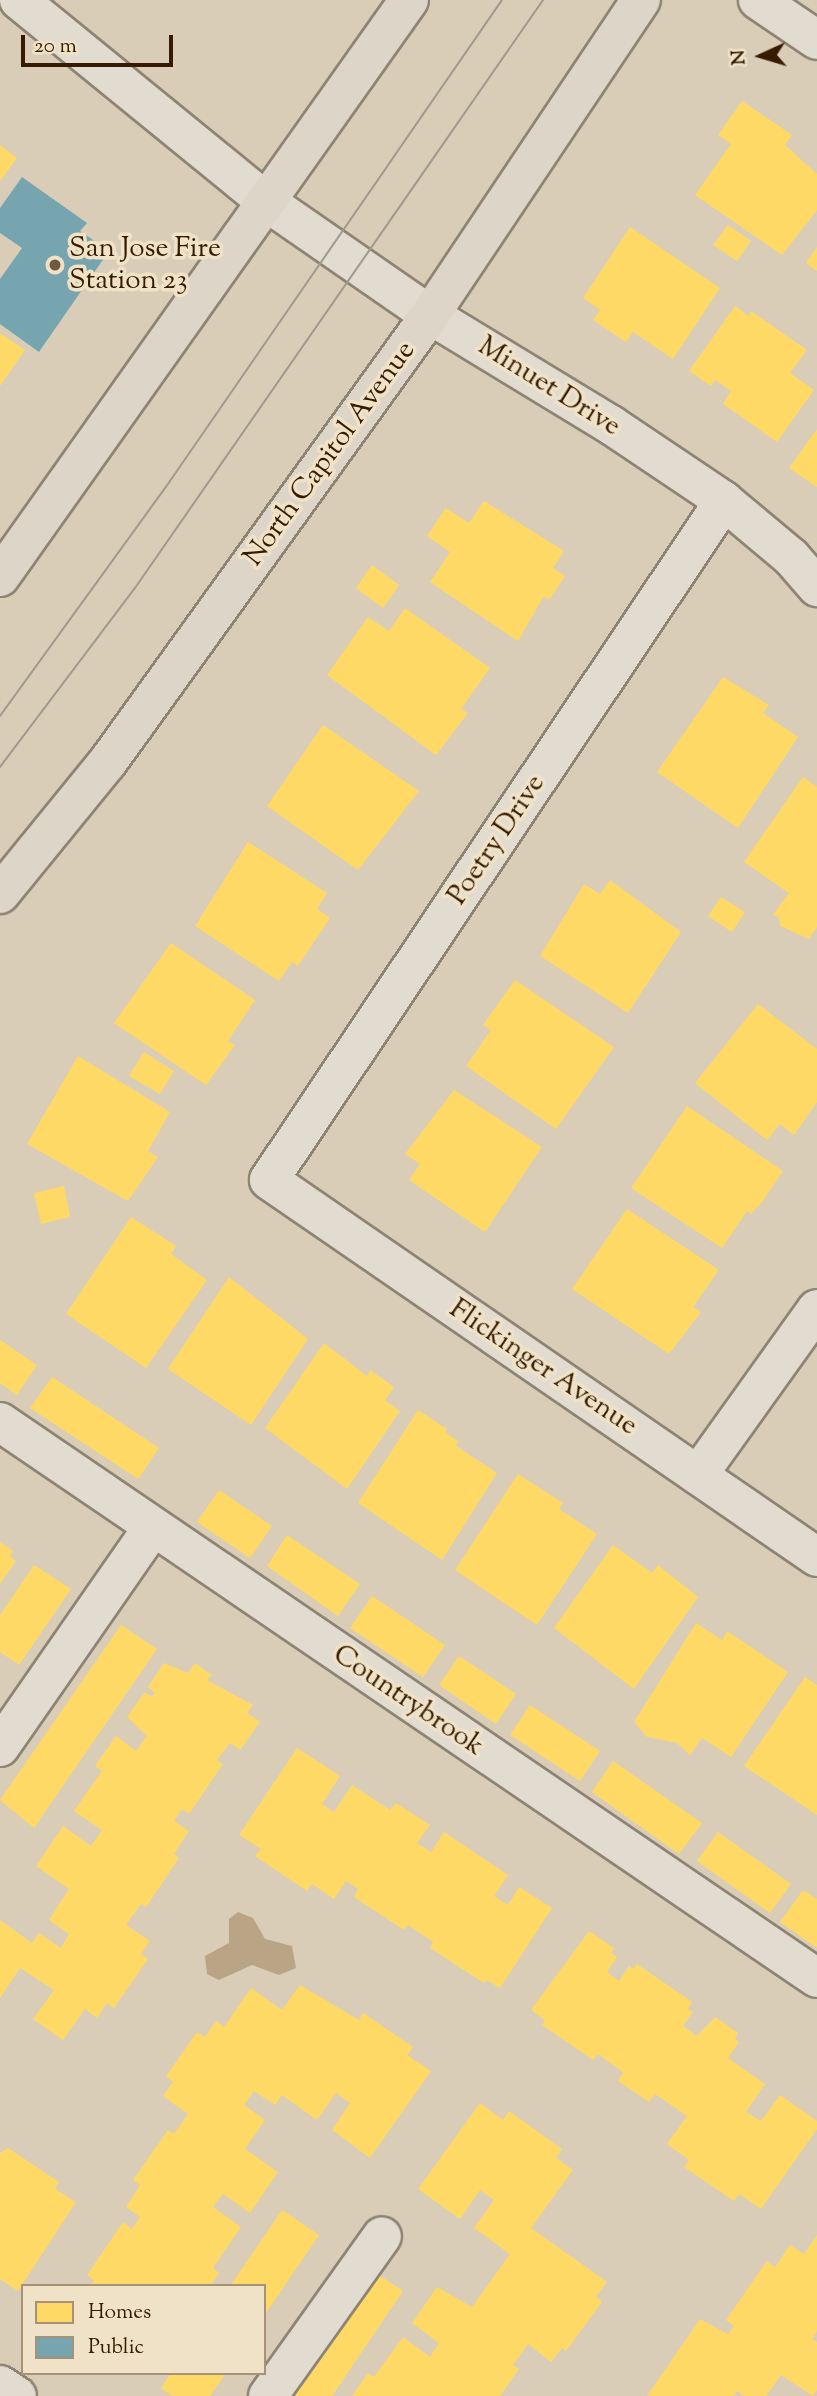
<!DOCTYPE html>
<style>
body{margin:0}
#map{position:relative;width:817px;height:2396px;overflow:hidden;background:#d9cdb7;font-family:"Sorts Mill Goudy",serif}
div>[style]{position:absolute}
[style*='--x']{left:calc(var(--x)*1px);top:calc(var(--y)*1px);width:calc(var(--w)*1px);rotate:calc(var(--a)*1deg)}
.water>*{inset:0;background:#b9a585}
.homes>*{inset:0;background:#ffd966}
.public>*{inset:0;background:#76a5af}
.roads{filter:drop-shadow(2px 0 #8e8474) drop-shadow(-2px 0 #8e8474) drop-shadow(0 2px #8e8474) drop-shadow(0 -2px #8e8474)}
.minor>*{height:38px;margin:-19px;padding:0 19px;transform-origin:19px;border-radius:19px;background:#e1dbd0}
.tertiary>*{height:38px;margin:-19px;padding:0 19px;transform-origin:19px;border-radius:19px;background:#e1dbd0}
.primary>*{height:38px;margin:-19px;padding:0 19px;transform-origin:19px;border-radius:19px;background:#dcd5c8}
.tram>*{height:2px;margin:-1px;padding:0 1px;transform-origin:1px;border-radius:1px;background:#a0998e}
.dots>*{width:19px;height:19px;translate:-50% -50%;box-sizing:border-box;border:4px solid #efe2c7;border-radius:50%}
span{translate:-50% -50%;white-space:nowrap;text-align:center;line-height:1.15;-webkit-text-stroke:7px #efe2c7;paint-order:stroke}
.poi-label{font-size:28px;color:#361b02}
.left{translate:0 -50%;text-align:left}
.street-label{font-size:28px;color:#361b02}
.legend{position:absolute;left:21px;top:2284px;width:245px;height:91px;box-sizing:border-box;background:#efe2c7;border:2px solid #a59278;margin:0;padding:9px 12px;list-style:none;font-size:21px;color:#361b02}
.legend li{display:flex;align-items:center;gap:14px;height:35px}
.legend b{width:35px;border:2px solid #a59278}
.north{position:absolute;left:726px;top:21px;width:70px;height:70px;-webkit-text-stroke:5px #efe2c7;paint-order:stroke;rotate:266deg;font-size:19px;font-weight:700;line-height:28px;text-align:center;color:#361b02}
.north::after{content:'';display:block;margin:auto;width:24px;height:32px;background:#361b02;clip-path:polygon(50% 0,100% 100%,50% 72%,0 100%)}
.scale{position:absolute;left:21px;top:35px;width:152px;height:32px;box-sizing:border-box;border:4px solid #361b02;border-top:0;padding-left:9px;font-size:21px;line-height:24px;white-space:nowrap;color:#361b02;-webkit-text-stroke:5px #efe2c7;paint-order:stroke}
</style>
<div id="map">
<div class="water">
<i style="clip-path:polygon(238px 1912px,253px 1918px,265px 1939px,292px 1946px,296px 1968px,279px 1975px,252px 1965px,219px 1980px,207px 1974px,205px 1956px,229px 1943px,229px 1919px)"></i>
</div>
<div class="homes">
<i style="clip-path:polygon(742px 101px,792px 135px,785px 145px,817px 174px,817px 210px,782px 255px,695px 195px,731px 144px,718px 135px)"></i>
<i style="clip-path:polygon(0 145px,17px 158px,0 181px)"></i>
<i style="clip-path:polygon(728px 225px,751px 241px,737px 261px,713px 245px)"></i>
<i style="clip-path:polygon(630px 227px,720px 288px,673px 359px,633px 332px,626px 342px,593px 320px,600px 310px,583px 298px)"></i>
<i style="clip-path:polygon(817px 247px,817px 271px,806px 263px)"></i>
<i style="clip-path:polygon(735px 306px,749px 316px,751px 311px,807px 350px,790px 373px,814px 390px,777px 442px,723px 404px,731px 391px,715px 380px,711px 386px,689px 371px)"></i>
<i style="clip-path:polygon(0 333px,25px 350px,0 386px)"></i>
<i style="clip-path:polygon(817px 429px,817px 487px,789px 468px)"></i>
<i style="clip-path:polygon(484px 501px,564px 551px,553px 568px,565px 576px,549px 600px,544px 596px,518px 641px,430px 582px,450px 552px,427px 536px,446px 508px,469px 523px)"></i>
<i style="clip-path:polygon(372px 565px,399px 585px,383px 608px,356px 588px)"></i>
<i style="clip-path:polygon(405px 608px,490px 668px,461px 709px,468px 713px,436px 755px,327px 675px,368px 617px,389px 631px)"></i>
<i style="clip-path:polygon(723px 677px,769px 705px,763px 713px,798px 737px,738px 828px,657px 772px)"></i>
<i style="clip-path:polygon(323px 725px,419px 791px,358px 870px,267px 806px)"></i>
<i style="clip-path:polygon(803px 777px,817px 787px,817px 927px,809px 939px,780px 926px,779px 917px,773px 915px,789px 893px,744px 862px)"></i>
<i style="clip-path:polygon(248px 842px,327px 893px,317px 909px,330px 918px,298px 966px,292px 962px,279px 981px,195px 926px)"></i>
<i style="clip-path:polygon(610px 880px,681px 932px,628px 1013px,540px 956px,584px 884px,600px 894px)"></i>
<i style="clip-path:polygon(721px 897px,745px 912px,732px 932px,708px 916px)"></i>
<i style="clip-path:polygon(171px 943px,255px 1000px,228px 1041px,235px 1045px,206px 1085px,114px 1023px)"></i>
<i style="clip-path:polygon(515px 980px,614px 1047px,556px 1129px,466px 1066px,491px 1030px,483px 1025px)"></i>
<i style="clip-path:polygon(758px 1004px,817px 1049px,817px 1102px,794px 1135px,780px 1124px,767px 1140px,695px 1083px)"></i>
<i style="clip-path:polygon(144px 1052px,174px 1071px,160px 1094px,129px 1076px)"></i>
<i style="clip-path:polygon(78px 1056px,170px 1112px,148px 1151px,158px 1157px,128px 1201px,27px 1144px)"></i>
<i style="clip-path:polygon(454px 1090px,542px 1147px,485px 1232px,409px 1180px,420px 1164px,405px 1154px)"></i>
<i style="clip-path:polygon(687px 1106px,783px 1171px,762px 1202px,751px 1214px,747px 1211px,722px 1248px,631px 1188px)"></i>
<i style="clip-path:polygon(64px 1186px,70px 1217px,41px 1224px,34px 1193px)"></i>
<i style="clip-path:polygon(627px 1209px,719px 1270px,693px 1307px,701px 1312px,669px 1354px,572px 1289px)"></i>
<i style="clip-path:polygon(131px 1217px,176px 1246px,171px 1254px,207px 1280px,146px 1368px,66px 1314px)"></i>
<i style="clip-path:polygon(229px 1277px,308px 1339px,251px 1425px,168px 1369px)"></i>
<i style="clip-path:polygon(0 1340px,37px 1365px,17px 1395px,0 1383px)"></i>
<i style="clip-path:polygon(324px 1343px,367px 1376px,370px 1370px,394px 1387px,385px 1400px,400px 1411px,347px 1489px,265px 1428px)"></i>
<i style="clip-path:polygon(52px 1377px,159px 1448px,138px 1479px,30px 1408px)"></i>
<i style="clip-path:polygon(418px 1410px,447px 1429px,445px 1432px,458px 1441px,456px 1446px,497px 1473px,442px 1560px,358px 1503px)"></i>
<i style="clip-path:polygon(518px 1474px,563px 1503px,559px 1509px,597px 1534px,537px 1625px,455px 1570px)"></i>
<i style="clip-path:polygon(219px 1490px,272px 1526px,250px 1558px,197px 1522px)"></i>
<i style="clip-path:polygon(287px 1535px,360px 1584px,338px 1616px,267px 1566px)"></i>
<i style="clip-path:polygon(0 1542px,13px 1551px,10px 1556px,16px 1561px,0 1584px)"></i>
<i style="clip-path:polygon(613px 1545px,652px 1573px,658px 1565px,698px 1597px,634px 1689px,554px 1628px)"></i>
<i style="clip-path:polygon(34px 1565px,71px 1589px,19px 1665px,0 1652px,0 1615px)"></i>
<i style="clip-path:polygon(372px 1596px,445px 1645px,423px 1677px,350px 1628px)"></i>
<i style="clip-path:polygon(696px 1623px,722px 1640px,727px 1631px,788px 1672px,731px 1757px,702px 1738px,690px 1755px,677px 1743px,647px 1737px,634px 1722px)"></i>
<i style="clip-path:polygon(121px 1625px,157px 1649px,34px 1828px,0 1800px)"></i>
<i style="clip-path:polygon(459px 1656px,516px 1694px,496px 1724px,439px 1685px)"></i>
<i style="clip-path:polygon(164px 1663px,188px 1673px,195px 1663px,212px 1675px,207px 1680px,253px 1705px,247px 1713px,260px 1722px,240px 1750px,230px 1743px,217px 1760px,223px 1764px,189px 1814px,182px 1809px,174px 1821px,189px 1831px,174px 1854px,179px 1858px,146px 1907px,141px 1904px,126px 1925px,150px 1941px,141px 1954px,148px 1959px,114px 2008px,107px 2003px,97px 2018px,85px 2009px,63px 2040px,33px 2019px,54px 1990px,20px 1968px,0 1998px,0 1920px,32px 1943px,39px 1933px,61px 1948px,69px 1934px,49px 1920px,69px 1889px,36px 1866px,63px 1826px,91px 1846px,102px 1830px,74px 1811px,102px 1771px,95px 1766px,116px 1736px,136px 1751px,147px 1736px,127px 1717px,145px 1692px,152px 1697px,155px 1693px,148px 1687px)"></i>
<i style="clip-path:polygon(805px 1677px,817px 1685px,817px 1815px,744px 1766px)"></i>
<i style="clip-path:polygon(530px 1705px,600px 1751px,580px 1781px,510px 1735px)"></i>
<i style="clip-path:polygon(297px 1748px,340px 1776px,322px 1804px,334px 1812px,352px 1785px,390px 1810px,396px 1803px,430px 1825px,417px 1843px,431px 1852px,444px 1832px,508px 1875px,494px 1896px,508px 1905px,519px 1887px,552px 1908px,500px 1988px,487px 1980px,484px 1983px,430px 1948px,433px 1942px,408px 1925px,404px 1930px,354px 1897px,358px 1889px,346px 1881px,334px 1899px,312px 1884px,307px 1891px,255px 1856px,261px 1849px,239px 1835px)"></i>
<i style="clip-path:polygon(613px 1761px,702px 1823px,679px 1854px,592px 1792px)"></i>
<i style="clip-path:polygon(718px 1832px,791px 1884px,770px 1913px,697px 1861px)"></i>
<i style="clip-path:polygon(803px 1890px,817px 1899px,817px 1948px,780px 1922px)"></i>
<i style="clip-path:polygon(589px 1931px,614px 1948px,611px 1953px,617px 1957px,607px 1972px,619px 1981px,629px 1966px,633px 1969px,637px 1964px,692px 2002px,688px 2009px,693px 2012px,683px 2026px,697px 2036px,715px 2017px,738px 2033px,735px 2039px,739px 2042px,728px 2058px,765px 2084px,746px 2112px,761px 2121px,780px 2095px,817px 2121px,817px 2129px,761px 2209px,739px 2194px,734px 2201px,684px 2167px,689px 2160px,667px 2144px,687px 2116px,655px 2094px,649px 2102px,618px 2081px,623px 2072px,598px 2054px,593px 2060px,542px 2025px,545px 2020px,531px 2010px)"></i>
<i style="clip-path:polygon(300px 1985px,359px 2020px,363px 2013px,413px 2047px,407px 2055px,431px 2071px,370px 2158px,332px 2130px,350px 2103px,336px 2093px,317px 2120px,282px 2095px,275px 2105px,254px 2091px,244px 2105px,265px 2120px,245px 2149px,278px 2172px,250px 2213px,223px 2194px,213px 2207px,241px 2227px,213px 2268px,219px 2273px,210px 2286px,90px 2286px,94px 2280px,87px 2275px,123px 2222px,132px 2229px,140px 2217px,126px 2207px,140px 2185px,133px 2180px,168px 2130px,174px 2134px,188px 2114px,163px 2096px,173px 2082px,166px 2076px,197px 2032px,205px 2037px,216px 2021px,224px 2027px,251px 1988px,282px 2010px)"></i>
<i style="clip-path:polygon(480px 2103px,503px 2120px,509px 2111px,562px 2149px,556px 2158px,573px 2170px,531px 2228px,607px 2282px,596px 2297px,602px 2302px,566px 2351px,562px 2348px,551px 2362px,528px 2344px,513px 2365px,519px 2369px,500px 2396px,352px 2396px,368px 2373px,374px 2377px,403px 2337px,430px 2357px,439px 2343px,412px 2323px,437px 2287px,472px 2307px,510px 2254px,474px 2228px,494px 2200px,480px 2190px,460px 2219px,418px 2189px)"></i>
<i style="clip-path:polygon(8px 2148px,59px 2182px,55px 2189px,76px 2202px,18px 2291px,0 2279px,0 2153px)"></i>
<i style="clip-path:polygon(282px 2210px,319px 2235px,264px 2316px,264px 2286px,230px 2286px)"></i>
<i style="clip-path:polygon(817px 2235px,817px 2331px,812px 2339px,817px 2342px,817px 2390px,813px 2396px,781px 2375px,766px 2396px,744px 2396px,737px 2391px,733px 2396px,647px 2396px,700px 2319px,728px 2334px,734px 2326px,726px 2320px,767px 2261px,775px 2267px,790px 2245px,804px 2254px)"></i>
<i style="clip-path:polygon(368px 2268px,403px 2291px,332px 2396px,281px 2396px)"></i>
<i style="clip-path:polygon(171px 2373px,226px 2373px,210px 2396px,172px 2396px,161px 2388px)"></i>
</div>
<div class="public">
<i style="clip-path:polygon(22px 177px,87px 223px,80px 231px,109px 251px,39px 352px,0 324px,0 279px,22px 248px,0 233px,0 208px)"></i>
</div>
<div class="roads">
<div class="minor">
<i style="--x:758;--y:0;--w:71;--a:34.1"></i>
<i style="--x:268;--y:203;--w:197;--a:34.7"></i>
<i style="--x:430;--y:315;--w:212;--a:31.3"></i>
<i style="--x:611;--y:425;--w:136;--a:33.9"></i>
<i style="--x:724;--y:501;--w:87;--a:39.9"></i>
<i style="--x:791;--y:557;--w:40;--a:49"></i>
<i style="--x:724;--y:501;--w:817;--a:123.83"></i>
<i style="--x:269;--y:1180;--w:665;--a:34.53"></i>
<i style="--x:0;--y:1422;--w:988;--a:34.24"></i>
<i style="--x:698;--y:1475;--w:204;--a:-54.4"></i>
<i style="--x:0;--y:1747;--w:267;--a:-55.2"></i>
<i style="--x:0;--y:2385;--w:20;--a:33"></i>
<i style="--x:268;--y:2396;--w:196;--a:-54.5"></i>
</div>
<div class="tertiary">
<i style="--x:19;--y:0;--w:321;--a:39.2"></i>
</div>
<div class="primary">
<i style="--x:0;--y:577;--w:707;--a:-54.67"></i>
<i style="--x:0;--y:894;--w:169;--a:-50.8"></i>
<i style="--x:107;--y:763;--w:552;--a:-54.21"></i>
<i style="--x:430;--y:315;--w:379;--a:-56.2"></i>
</div>
</div>
<div class="tram">
<i style="--x:0;--y:716;--w:290;--a:-54.1"></i>
<i style="--x:170;--y:481;--w:584;--a:-55.39"></i>
<i style="--x:0;--y:767;--w:224;--a:-53"></i>
<i style="--x:135;--y:588;--w:716;--a:-55.24"></i>
</div>
<div class="dots">
<i style="left:55px;top:265px;background:#6f5941"></i>
</div>
<div class="poi-label">
<span class="left" style="left:69px;top:265px">San Jose Fire<br>Station 23</span>
</div>
<div class="street-label">
<span style="left:549px;top:387px;rotate:32deg">Minuet Drive</span>
<span style="left:330px;top:454px;rotate:-54deg">North Capitol Avenue</span>
<span style="left:497px;top:840px;rotate:-56deg">Poetry Drive</span>
<span style="left:543px;top:1368px;rotate:34deg">Flickinger Avenue</span>
<span style="left:408px;top:1701px;rotate:34deg">Countrybrook</span>
</div>
<ul class="legend">
<li><b style="height:19px;background:#ffd966"></b>Homes</li>
<li><b style="height:19px;background:#76a5af"></b>Public</li>
</ul>
<div class="north">N</div>
<div class="scale">20 m</div>
</div>
